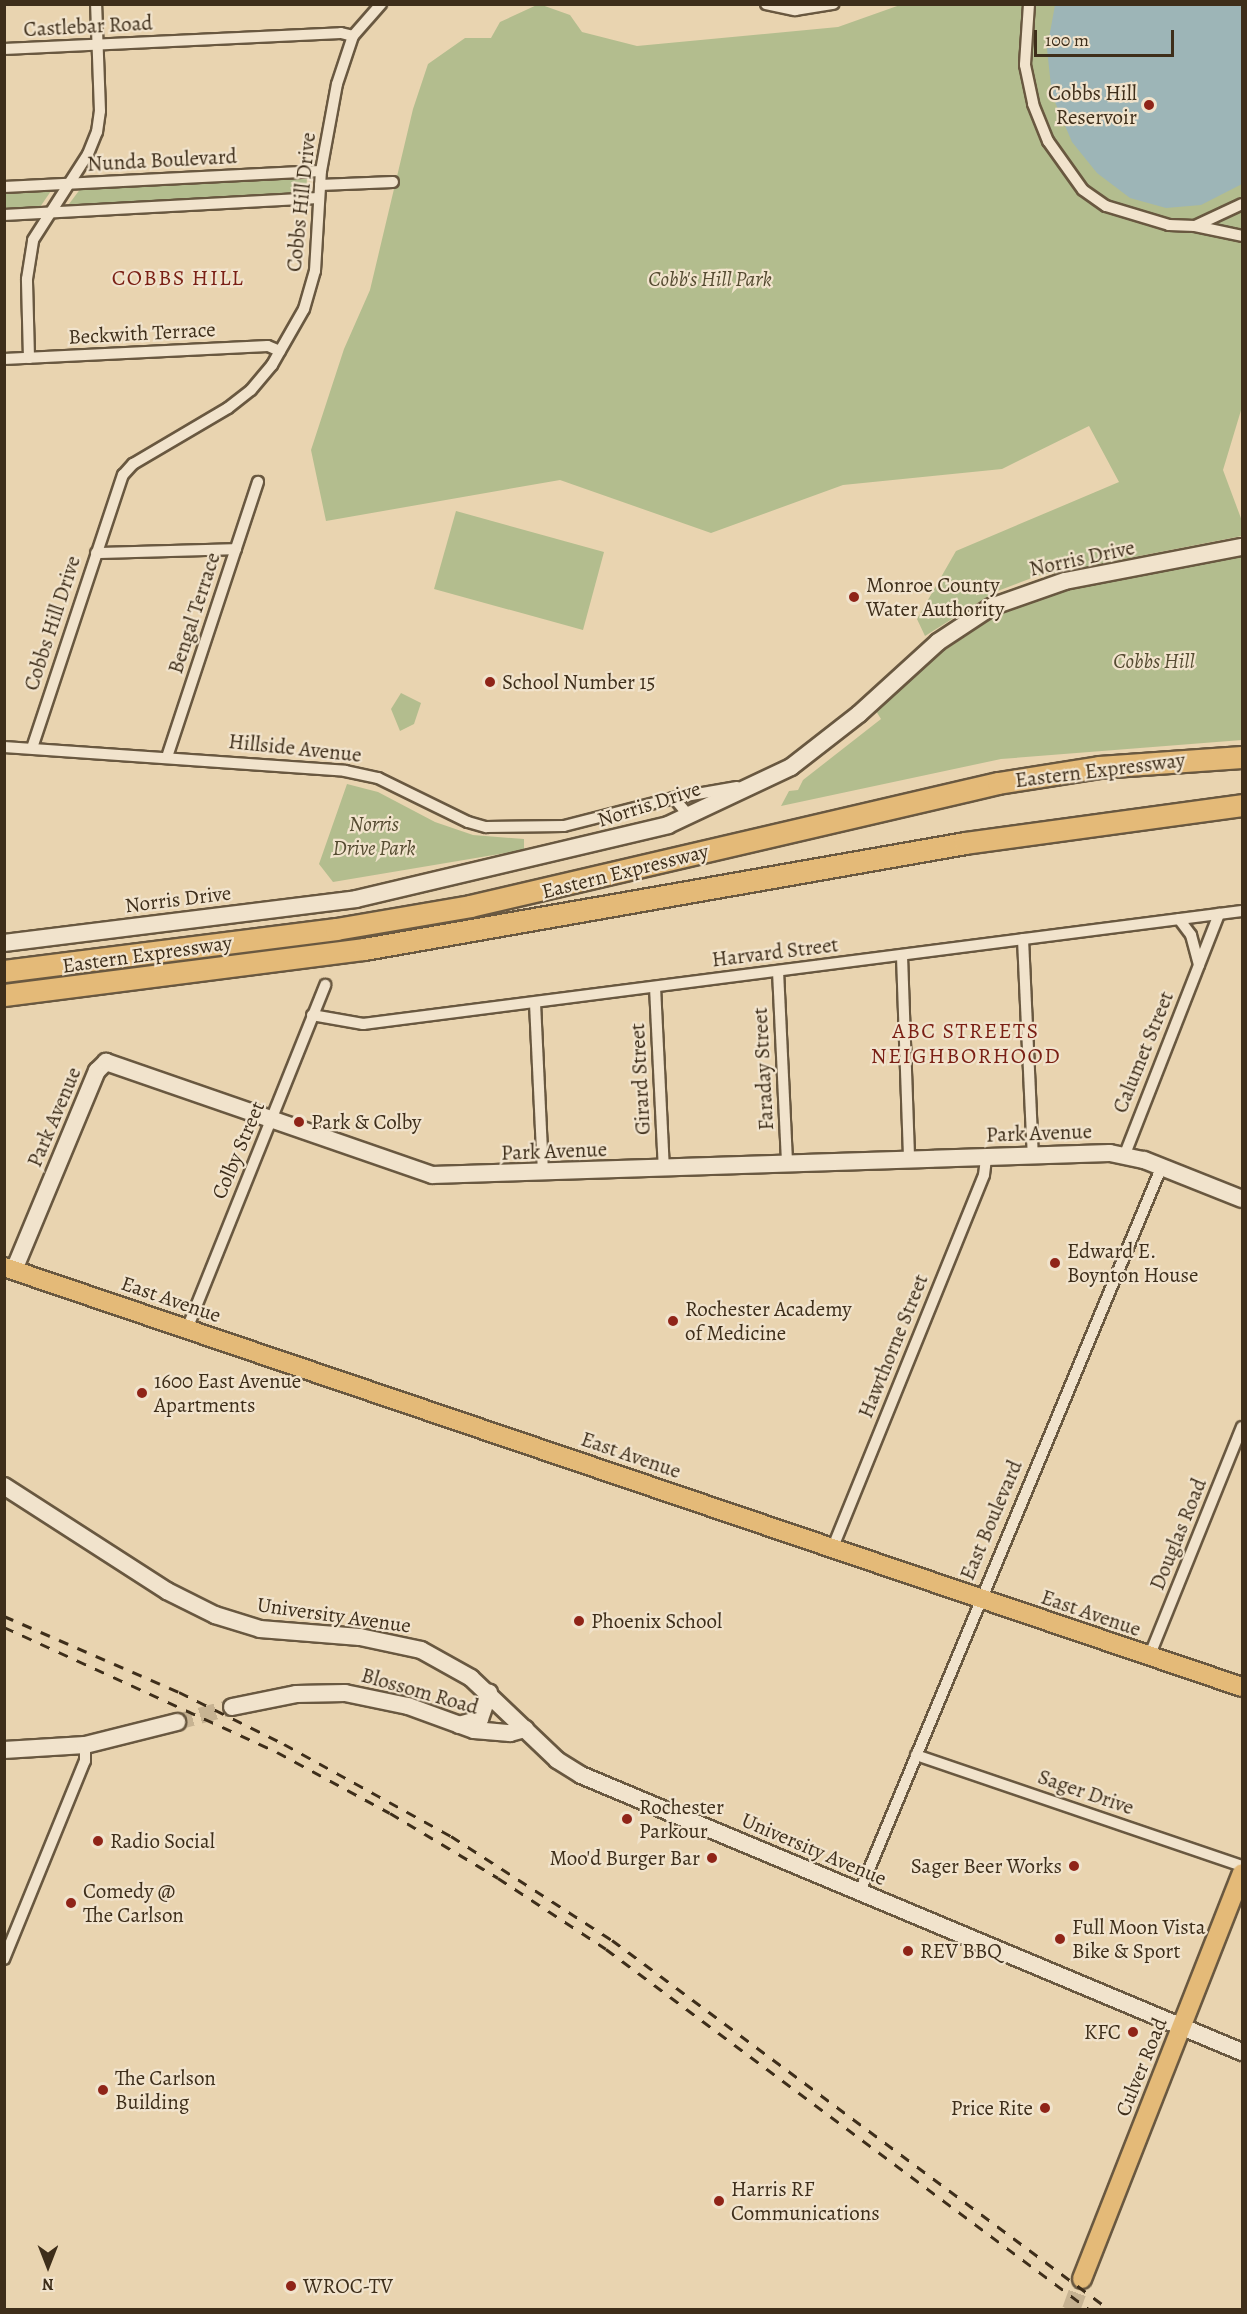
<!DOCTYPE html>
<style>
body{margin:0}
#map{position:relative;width:1247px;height:2314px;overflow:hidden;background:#e9d4b0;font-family:Alegreya,serif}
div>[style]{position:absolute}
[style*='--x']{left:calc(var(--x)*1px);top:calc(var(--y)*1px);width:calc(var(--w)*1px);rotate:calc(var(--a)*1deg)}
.green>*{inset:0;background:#b3bd8e}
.water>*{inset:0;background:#9db5b7}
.secondary-tunnel>*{height:16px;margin-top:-8px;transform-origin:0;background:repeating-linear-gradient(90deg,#c7b392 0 16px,transparent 0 24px)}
.primary-tunnel>*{height:18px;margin-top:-9px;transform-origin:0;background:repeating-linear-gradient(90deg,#c7b392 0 18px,transparent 0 27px)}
.roads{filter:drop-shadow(2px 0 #695840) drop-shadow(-2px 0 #695840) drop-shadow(0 2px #695840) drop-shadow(0 -2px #695840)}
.street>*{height:10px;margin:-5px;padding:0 5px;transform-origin:5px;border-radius:5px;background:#f1e3cc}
.secondary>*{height:16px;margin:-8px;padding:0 8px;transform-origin:8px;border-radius:8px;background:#f1e3cc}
.primary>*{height:18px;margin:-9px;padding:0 9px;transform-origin:9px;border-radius:9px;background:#e4ba78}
.highway>*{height:21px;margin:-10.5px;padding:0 10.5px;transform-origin:10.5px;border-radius:10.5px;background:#e4ba78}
.rail>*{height:3px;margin-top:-1.5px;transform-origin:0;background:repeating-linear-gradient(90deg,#3e2e1a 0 10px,transparent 0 20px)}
.dots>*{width:16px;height:16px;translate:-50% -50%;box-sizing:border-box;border:3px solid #f1e3cc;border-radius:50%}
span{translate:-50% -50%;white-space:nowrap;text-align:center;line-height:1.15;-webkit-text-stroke:4.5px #f1e3cc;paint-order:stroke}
.street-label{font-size:21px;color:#3e2e1a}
.poi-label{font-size:21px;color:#3e2e1a}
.right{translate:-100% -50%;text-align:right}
.left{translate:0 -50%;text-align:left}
.park-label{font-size:21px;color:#554b31;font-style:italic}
.neighbourhood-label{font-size:22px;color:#7a1f14;letter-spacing:1.5px}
.frame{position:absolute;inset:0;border:6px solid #3e2e1a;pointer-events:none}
.north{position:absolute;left:18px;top:2236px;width:60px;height:60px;-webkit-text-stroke:4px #f1e3cc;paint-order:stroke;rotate:180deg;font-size:16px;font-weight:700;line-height:24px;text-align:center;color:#3e2e1a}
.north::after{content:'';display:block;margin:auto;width:21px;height:27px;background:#3e2e1a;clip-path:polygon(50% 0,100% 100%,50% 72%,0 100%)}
.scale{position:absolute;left:1034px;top:30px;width:140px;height:27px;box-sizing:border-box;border:3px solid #3e2e1a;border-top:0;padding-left:8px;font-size:18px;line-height:21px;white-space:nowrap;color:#3e2e1a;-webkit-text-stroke:4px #f1e3cc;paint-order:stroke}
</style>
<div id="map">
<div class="green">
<i style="clip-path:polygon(539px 4px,570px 15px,582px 32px,637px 46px,838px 27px,900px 5px,1242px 5px,1242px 407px,1223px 470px,1242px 521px,1242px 536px,1037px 576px,995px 592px,925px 636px,917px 619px,956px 551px,1119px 482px,1089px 426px,1002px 469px,843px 485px,711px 533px,560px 480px,326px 521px,311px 450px,344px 349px,370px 290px,413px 109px,428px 64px,465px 38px,491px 38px,500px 22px)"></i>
<i style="clip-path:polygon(307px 177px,306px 195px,66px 208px,81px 188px)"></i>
<i style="clip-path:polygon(51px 191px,38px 210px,5px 211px,4px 192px)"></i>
<i style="clip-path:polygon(456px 511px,604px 552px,583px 630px,434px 589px)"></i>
<i style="clip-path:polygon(1242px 554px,1242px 740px,1001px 759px,781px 806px,789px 791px,798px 790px,803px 780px,881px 719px,876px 711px,929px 661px,1000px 613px,1046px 594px)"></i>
<i style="clip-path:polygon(401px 693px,421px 703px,414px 724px,400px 731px,391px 709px)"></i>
<i style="clip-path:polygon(347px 784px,378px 792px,435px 822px,473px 835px,524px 839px,524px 850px,333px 882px,319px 864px)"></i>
</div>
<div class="water">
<i style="clip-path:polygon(1055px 5px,1242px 5px,1242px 184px,1201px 205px,1166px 208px,1130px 198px,1097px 173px,1072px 142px,1052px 95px,1047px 49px)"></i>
</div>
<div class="secondary-tunnel">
<i style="--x:177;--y:1722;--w:57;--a:-15.3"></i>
</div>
<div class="primary-tunnel">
<i style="--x:1071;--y:2310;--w:33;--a:-70"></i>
</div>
<div class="roads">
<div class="street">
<i style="--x:766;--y:4;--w:30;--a:12"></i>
<i style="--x:795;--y:10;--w:39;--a:-9"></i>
<i style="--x:1029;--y:4;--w:61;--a:93.8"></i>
<i style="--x:1025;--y:65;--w:40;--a:78"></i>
<i style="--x:1033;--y:104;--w:40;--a:68"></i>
<i style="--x:1048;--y:141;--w:60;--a:54.5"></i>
<i style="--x:1083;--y:190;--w:28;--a:35"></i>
<i style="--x:1106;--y:206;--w:66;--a:16.8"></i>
<i style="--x:1169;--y:225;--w:26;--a:2"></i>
<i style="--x:1195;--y:226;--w:52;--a:-25.1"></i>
<i style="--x:4;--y:49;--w:337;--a:-2.7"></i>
<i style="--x:341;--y:33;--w:12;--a:14"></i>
<i style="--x:320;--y:185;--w:73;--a:-2.4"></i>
<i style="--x:4;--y:187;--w:317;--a:-2.9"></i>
<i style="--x:4;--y:215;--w:315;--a:-3.1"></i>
<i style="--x:1195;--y:226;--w:48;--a:12"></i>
<i style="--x:29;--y:358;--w:79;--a:-91.5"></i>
<i style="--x:27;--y:279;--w:39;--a:-81"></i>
<i style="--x:33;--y:240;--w:102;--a:-57.4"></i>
<i style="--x:88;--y:154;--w:24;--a:-68"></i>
<i style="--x:97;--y:132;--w:21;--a:-82"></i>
<i style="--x:100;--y:111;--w:107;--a:-92.1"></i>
<i style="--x:4;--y:359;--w:264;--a:-2.8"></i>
<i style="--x:268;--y:346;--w:13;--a:23"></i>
<i style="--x:96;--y:553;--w:140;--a:-1.6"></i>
<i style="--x:4;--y:747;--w:342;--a:4"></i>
<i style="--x:345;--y:771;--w:34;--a:12"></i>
<i style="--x:378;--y:778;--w:100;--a:26.1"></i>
<i style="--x:468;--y:822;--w:19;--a:16"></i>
<i style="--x:486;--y:827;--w:78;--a:-0.7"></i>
<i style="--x:564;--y:826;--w:114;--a:-14.3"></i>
<i style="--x:674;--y:798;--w:25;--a:50"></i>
<i style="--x:32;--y:748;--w:288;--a:-71.6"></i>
<i style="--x:123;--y:475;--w:15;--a:-48"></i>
<i style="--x:133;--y:464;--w:110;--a:-30.5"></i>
<i style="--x:228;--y:408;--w:29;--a:-38"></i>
<i style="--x:251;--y:390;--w:33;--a:-50"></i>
<i style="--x:272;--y:365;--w:64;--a:-60.3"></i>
<i style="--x:304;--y:309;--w:40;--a:-74"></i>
<i style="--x:315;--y:271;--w:100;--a:-86.6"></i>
<i style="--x:321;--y:171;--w:88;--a:-79.6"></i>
<i style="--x:337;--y:84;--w:51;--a:-71.6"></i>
<i style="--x:353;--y:36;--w:43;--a:-48.8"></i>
<i style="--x:167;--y:757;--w:290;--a:-71.7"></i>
<i style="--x:674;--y:798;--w:64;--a:-9.9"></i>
<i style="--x:1179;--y:919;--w:20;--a:53"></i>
<i style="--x:1191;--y:935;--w:31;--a:75"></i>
<i style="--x:1023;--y:939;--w:217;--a:87.4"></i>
<i style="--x:902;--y:956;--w:205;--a:88"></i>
<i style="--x:778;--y:971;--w:194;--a:87.3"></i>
<i style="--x:655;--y:987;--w:182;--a:87.2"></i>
<i style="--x:535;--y:1003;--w:171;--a:87.3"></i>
<i style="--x:312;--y:1015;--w:52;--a:10"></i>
<i style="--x:363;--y:1024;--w:886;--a:-7.33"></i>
<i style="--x:1125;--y:1154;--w:258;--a:-68.6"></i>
<i style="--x:187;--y:1329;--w:371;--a:-68.1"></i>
<i style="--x:833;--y:1547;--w:401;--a:-67.9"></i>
<i style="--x:984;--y:1175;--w:17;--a:-83"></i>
<i style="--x:1149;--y:1657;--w:248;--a:-68"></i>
<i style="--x:916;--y:1755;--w:344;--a:18.8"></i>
<i style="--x:860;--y:1891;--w:785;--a:-67.39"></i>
<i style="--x:4;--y:1959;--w:214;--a:-67.8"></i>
<i style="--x:85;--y:1761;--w:16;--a:-90"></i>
</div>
<div class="secondary">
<i style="--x:4;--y:943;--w:355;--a:-7.1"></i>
<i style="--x:356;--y:899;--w:321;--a:-13.3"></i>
<i style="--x:668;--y:825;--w:136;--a:-25.2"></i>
<i style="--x:791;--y:767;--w:86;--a:-37.9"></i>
<i style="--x:859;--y:714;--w:107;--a:-42.3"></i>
<i style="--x:938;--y:642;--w:64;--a:-33.4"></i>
<i style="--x:991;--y:607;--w:78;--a:-19.4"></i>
<i style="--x:1065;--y:581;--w:180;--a:-10.9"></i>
<i style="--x:14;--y:1270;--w:216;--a:-67.4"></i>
<i style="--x:97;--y:1071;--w:13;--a:-45"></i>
<i style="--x:106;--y:1062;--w:345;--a:19.1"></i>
<i style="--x:432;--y:1175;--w:678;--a:-1.86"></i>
<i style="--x:1110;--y:1153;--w:35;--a:12"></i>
<i style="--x:1144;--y:1160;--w:105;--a:21.7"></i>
<i style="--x:4;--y:1486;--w:194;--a:32.8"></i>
<i style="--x:167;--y:1591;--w:54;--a:26.6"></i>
<i style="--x:215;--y:1615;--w:47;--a:17.3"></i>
<i style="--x:260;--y:1629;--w:100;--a:4.6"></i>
<i style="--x:360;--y:1637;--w:62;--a:12"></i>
<i style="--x:421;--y:1650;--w:57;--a:29.2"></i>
<i style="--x:471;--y:1678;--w:119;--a:43.6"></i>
<i style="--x:557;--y:1760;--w:28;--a:32"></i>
<i style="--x:581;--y:1775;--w:717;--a:22.74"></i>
<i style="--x:232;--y:1707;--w:65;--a:-11.5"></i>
<i style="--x:296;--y:1694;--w:49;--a:-1.2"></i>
<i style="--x:345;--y:1693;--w:64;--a:11.7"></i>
<i style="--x:408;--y:1706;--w:70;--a:20"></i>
<i style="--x:474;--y:1730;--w:36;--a:5"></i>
<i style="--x:510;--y:1733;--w:16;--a:-15"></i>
<i style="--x:459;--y:1725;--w:22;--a:-16"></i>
<i style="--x:480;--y:1719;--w:28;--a:-71"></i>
<i style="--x:4;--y:1750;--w:81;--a:-3.5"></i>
<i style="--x:85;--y:1745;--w:95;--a:-14"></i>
</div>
<div class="primary">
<i style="--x:4;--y:1267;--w:1307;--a:18.74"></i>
<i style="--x:1082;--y:2279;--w:436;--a:-68.5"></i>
</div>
<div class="highway">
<i style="--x:4;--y:971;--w:335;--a:-7.2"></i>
<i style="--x:336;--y:929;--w:136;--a:-9.7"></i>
<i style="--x:470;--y:906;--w:542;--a:-13.11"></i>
<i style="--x:998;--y:783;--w:102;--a:-9"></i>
<i style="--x:1099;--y:767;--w:143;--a:-4"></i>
<i style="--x:4;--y:995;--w:363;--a:-7.3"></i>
<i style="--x:364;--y:949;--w:610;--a:-10"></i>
<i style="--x:965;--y:843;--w:280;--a:-7.8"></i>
</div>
</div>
<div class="rail">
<i style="--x:4;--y:1616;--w:191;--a:23.5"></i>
<i style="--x:179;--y:1692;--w:117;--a:26.3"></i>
<i style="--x:284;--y:1744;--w:191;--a:28.9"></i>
<i style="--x:451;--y:1836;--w:192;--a:32.9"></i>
<i style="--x:612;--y:1940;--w:620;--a:36.61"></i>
<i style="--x:4;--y:1627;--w:300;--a:24.6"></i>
<i style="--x:277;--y:1752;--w:128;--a:28.4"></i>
<i style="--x:390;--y:1813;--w:126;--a:31"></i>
<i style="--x:498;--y:1878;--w:129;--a:33.3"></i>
<i style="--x:606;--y:1949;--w:604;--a:36.72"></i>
</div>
<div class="dots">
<i style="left:1149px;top:105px;background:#8f2418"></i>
<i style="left:854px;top:597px;background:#8f2418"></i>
<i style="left:490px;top:682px;background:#8f2418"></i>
<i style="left:299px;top:1122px;background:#8f2418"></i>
<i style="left:1055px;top:1263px;background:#8f2418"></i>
<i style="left:673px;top:1321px;background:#8f2418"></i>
<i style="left:142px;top:1393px;background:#8f2418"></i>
<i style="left:579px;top:1621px;background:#8f2418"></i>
<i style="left:627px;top:1819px;background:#8f2418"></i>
<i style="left:98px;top:1841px;background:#8f2418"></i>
<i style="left:712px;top:1858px;background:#8f2418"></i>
<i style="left:1074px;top:1866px;background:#8f2418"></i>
<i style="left:71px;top:1903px;background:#8f2418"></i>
<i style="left:1060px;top:1939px;background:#8f2418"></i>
<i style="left:908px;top:1951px;background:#8f2418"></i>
<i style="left:1133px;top:2032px;background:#8f2418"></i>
<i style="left:103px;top:2090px;background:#8f2418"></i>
<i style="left:1045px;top:2108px;background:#8f2418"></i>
<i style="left:719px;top:2201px;background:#8f2418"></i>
<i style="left:291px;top:2286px;background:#8f2418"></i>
</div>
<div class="street-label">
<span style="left:88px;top:26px;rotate:-3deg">Castlebar Road</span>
<span style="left:162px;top:160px;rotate:-3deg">Nunda Boulevard</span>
<span style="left:301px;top:202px;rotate:-84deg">Cobbs Hill Drive</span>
<span style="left:142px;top:333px;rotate:-3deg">Beckwith Terrace</span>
<span style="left:1082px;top:558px;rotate:-12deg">Norris Drive</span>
<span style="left:194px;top:613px;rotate:-72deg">Bengal Terrace</span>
<span style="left:52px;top:623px;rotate:-72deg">Cobbs Hill Drive</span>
<span style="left:295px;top:748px;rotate:6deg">Hillside Avenue</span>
<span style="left:1100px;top:770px;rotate:-7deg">Eastern Expressway</span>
<span style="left:649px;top:804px;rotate:-18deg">Norris Drive</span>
<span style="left:625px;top:871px;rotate:-14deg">Eastern Expressway</span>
<span style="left:178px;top:899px;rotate:-7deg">Norris Drive</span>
<span style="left:775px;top:952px;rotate:-7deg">Harvard Street</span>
<span style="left:147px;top:954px;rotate:-8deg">Eastern Expressway</span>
<span style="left:1143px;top:1052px;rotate:-68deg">Calumet Street</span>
<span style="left:763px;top:1069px;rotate:-93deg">Faraday Street</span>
<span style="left:640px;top:1079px;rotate:-93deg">Girard Street</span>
<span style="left:54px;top:1117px;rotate:-67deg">Park Avenue</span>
<span style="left:1039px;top:1133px;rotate:-2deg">Park Avenue</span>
<span style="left:238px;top:1150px;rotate:-67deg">Colby Street</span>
<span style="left:554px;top:1151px;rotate:-2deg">Park Avenue</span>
<span style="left:171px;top:1299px;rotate:19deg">East Avenue</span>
<span style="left:893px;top:1346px;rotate:-68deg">Hawthorne Street</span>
<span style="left:631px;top:1455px;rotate:19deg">East Avenue</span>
<span style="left:991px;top:1520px;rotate:-67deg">East Boulevard</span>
<span style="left:1178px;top:1534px;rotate:-68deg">Douglas Road</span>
<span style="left:1091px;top:1613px;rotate:19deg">East Avenue</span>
<span style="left:334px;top:1615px;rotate:8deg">University Avenue</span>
<span style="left:420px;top:1691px;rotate:16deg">Blossom Road</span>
<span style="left:1086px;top:1792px;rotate:19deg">Sager Drive</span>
<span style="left:814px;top:1849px;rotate:23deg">University Avenue</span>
<span style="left:1141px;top:2067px;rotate:-68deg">Culver Road</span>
</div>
<div class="poi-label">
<span class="right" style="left:1137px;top:105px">Cobbs Hill<br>Reservoir</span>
<span class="left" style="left:866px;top:597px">Monroe County<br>Water Authority</span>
<span class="left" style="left:502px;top:682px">School Number 15</span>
<span class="left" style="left:311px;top:1122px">Park &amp; Colby</span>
<span class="left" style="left:1067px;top:1263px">Edward E.<br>Boynton House</span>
<span class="left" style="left:685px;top:1321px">Rochester Academy<br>of Medicine</span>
<span class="left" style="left:154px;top:1393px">1600 East Avenue<br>Apartments</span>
<span class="left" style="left:591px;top:1621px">Phoenix School</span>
<span class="left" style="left:639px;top:1819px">Rochester<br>Parkour</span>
<span class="left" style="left:110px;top:1841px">Radio Social</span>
<span class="right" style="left:700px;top:1858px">Moo'd Burger Bar</span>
<span class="right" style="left:1062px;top:1866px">Sager Beer Works</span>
<span class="left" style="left:83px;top:1903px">Comedy @<br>The Carlson</span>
<span class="left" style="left:1072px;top:1939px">Full Moon Vista<br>Bike &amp; Sport</span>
<span class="left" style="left:920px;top:1951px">REV BBQ</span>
<span class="right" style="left:1121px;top:2032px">KFC</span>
<span class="left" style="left:115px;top:2090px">The Carlson<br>Building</span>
<span class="right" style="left:1033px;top:2108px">Price Rite</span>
<span class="left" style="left:731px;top:2201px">Harris RF<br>Communications</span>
<span class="left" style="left:303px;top:2286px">WROC-TV</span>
</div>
<div class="park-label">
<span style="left:710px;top:279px">Cobb's Hill Park</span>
<span style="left:1154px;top:661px">Cobbs Hill</span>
<span style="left:374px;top:836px">Norris<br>Drive Park</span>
</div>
<div class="neighbourhood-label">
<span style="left:178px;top:279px">COBBS HILL</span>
<span style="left:966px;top:1044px">ABC STREETS<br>NEIGHBORHOOD</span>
</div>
<div class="frame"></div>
<div class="north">N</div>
<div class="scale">100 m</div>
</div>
